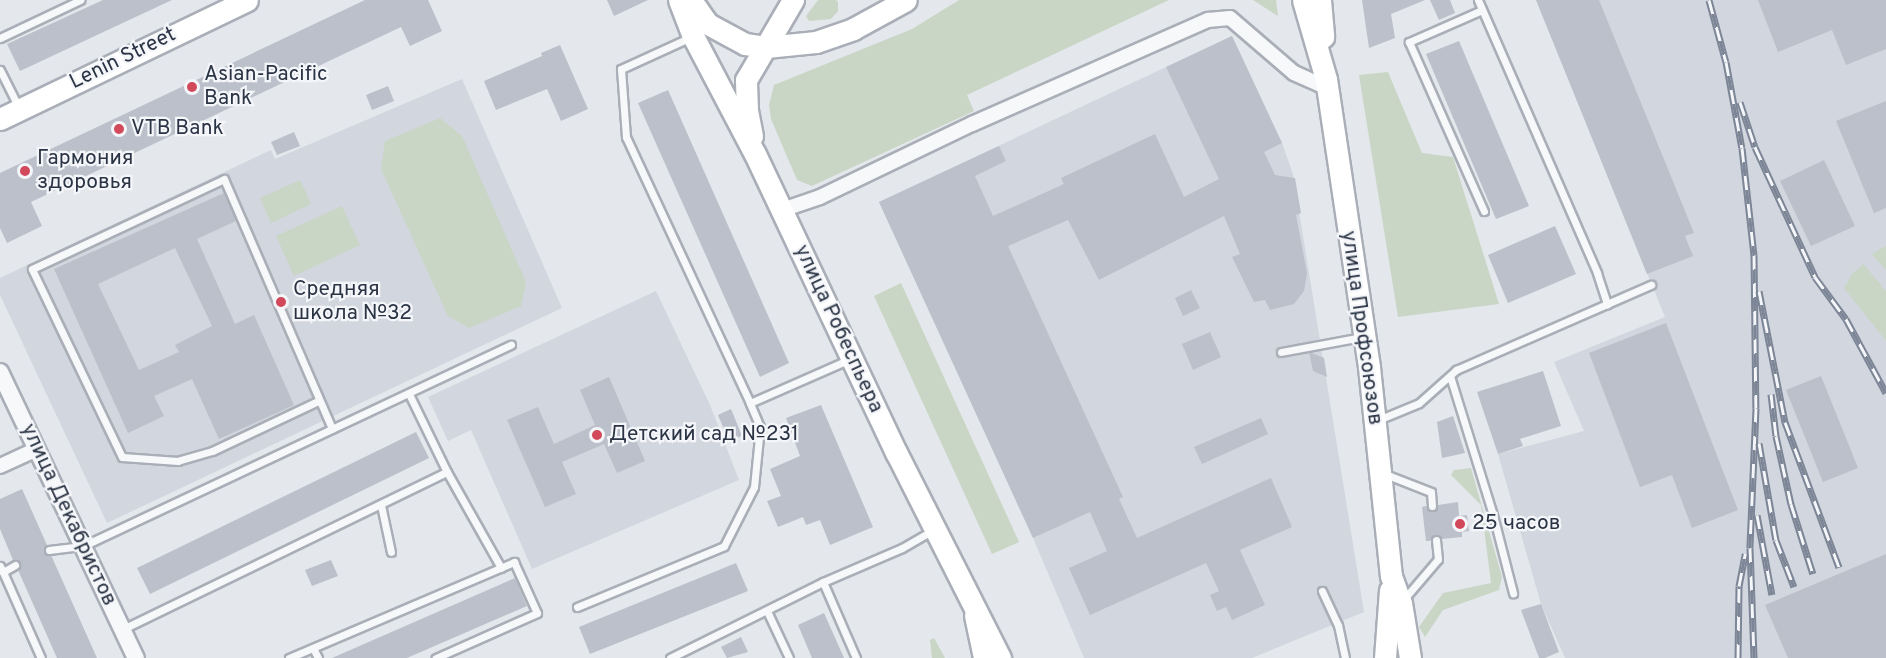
<!DOCTYPE html>
<meta charset="utf-8">
<style>
body{margin:0}
#map{position:relative;width:1886px;height:658px;overflow:hidden;background:#e4e7ec;font-family:Overpass,sans-serif}
div>[style]{position:absolute}
[style*='--x']{left:calc(var(--x)*1px);top:calc(var(--y)*1px);width:calc(var(--w)*1px);rotate:calc(var(--a)*1deg)}
.built>*{inset:0;background:#d2d6de}
.green>*{inset:0;background:#c9d6c5}
.building>*{inset:0;background:#bbc0ca}
.roads{filter:drop-shadow(2px 0 #a9aeb7) drop-shadow(-2px 0 #a9aeb7) drop-shadow(0 2px #a9aeb7) drop-shadow(0 -2px #a9aeb7)}
.service>*{height:7px;margin:-3.5px;padding:0 3.5px;transform-origin:3.5px;border-radius:3.5px;background:#f7f8fa}
.minor>*{height:14px;margin:-7px;padding:0 7px;transform-origin:7px;border-radius:7px;background:#f7f8fa}
.tertiary>*{height:16px;margin:-8px;padding:0 8px;transform-origin:8px;border-radius:8px;background:#f7f8fa}
.secondary>*{height:20px;margin:-10px;padding:0 10px;transform-origin:10px;border-radius:10px;background:#fff}
.primary>*{height:21px;margin:-10.5px;padding:0 10.5px;transform-origin:10.5px;border-radius:10.5px;background:#fff}
.rail>*{height:7px;margin-top:-3.5px;transform-origin:0;background:repeating-linear-gradient(90deg,#f4f6f9 0 14px,#7d8696 0 28px);box-sizing:border-box;border-block:2px solid #7d8696}
.dots>*{width:16px;height:16px;translate:-50% -50%;box-sizing:border-box;border:3px solid #f4f6f9;border-radius:50%}
span{translate:-50% -50%;white-space:nowrap;text-align:center;line-height:1.15;-webkit-text-stroke:4.5px #f4f6f9;paint-order:stroke}
.street-label{font-size:21px;color:#2b3445}
.poi-label{font-size:21px;color:#2b3445}
.left{translate:0 -50%;text-align:left}
</style>
<div id="map">
<div class="built">
<i style="clip-path:polygon(1536px 0,1886px 0,1886px 658px,1565px 658px,1541px 604px,1498px 454px,1584px 431px,1554px 362px,1665px 317px)"></i>
<i style="clip-path:polygon(1232px 36px,1282px 143px,1293px 174px,1364px 612px,1252px 658px,1084px 658px,1033px 538px,879px 202px)"></i>
<i style="clip-path:polygon(462px 79px,562px 308px,107px 523px,0 295px,0 278px,271px 150px,275px 159px)"></i>
<i style="clip-path:polygon(656px 291px,710px 405px,739px 480px,532px 569px,471px 430px,448px 441px,428px 397px)"></i>
</div>
<div class="green">
<i style="clip-path:polygon(818px 0,836px 0,838px 2px,838px 11px,831px 19px,809px 21px,806px 16px)"></i>
<i style="clip-path:polygon(959px 0,1169px 0,967px 95px,974px 111px,812px 186px,797px 180px,771px 119px,769px 105px,774px 85px,912px 29px)"></i>
<i style="clip-path:polygon(1253px 0,1276px 0,1278px 16px)"></i>
<i style="clip-path:polygon(1388px 72px,1422px 153px,1453px 157px,1499px 304px,1398px 317px,1359px 75px)"></i>
<i style="clip-path:polygon(440px 118px,462px 136px,526px 282px,521px 306px,469px 328px,448px 316px,381px 169px,385px 141px)"></i>
<i style="clip-path:polygon(300px 180px,311px 204px,271px 223px,260px 198px)"></i>
<i style="clip-path:polygon(342px 206px,360px 245px,294px 276px,276px 236px)"></i>
<i style="clip-path:polygon(1886px 246px,1886px 270px,1872px 254px)"></i>
<i style="clip-path:polygon(1863px 264px,1886px 291px,1886px 341px,1844px 288px,1852px 274px)"></i>
<i style="clip-path:polygon(901px 283px,1019px 542px,992px 554px,874px 296px)"></i>
<i style="clip-path:polygon(1471px 468px,1502px 577px,1499px 590px,1443px 610px,1425px 637px,1419px 627px,1443px 593px,1491px 583px,1481px 505px,1451px 475px,1454px 470px)"></i>
<i style="clip-path:polygon(934px 638px,945px 658px,932px 658px,930px 640px)"></i>
</div>
<div class="building">
<i style="clip-path:polygon(103px 0,172px 0,20px 71px,7px 44px)"></i>
<i style="clip-path:polygon(365px 0,428px 0,442px 31px,410px 46px,401px 27px,31px 202px,42px 226px,7px 243px,0 228px,0 173px)"></i>
<i style="clip-path:polygon(607px 0,648px 0,614px 16px)"></i>
<i style="clip-path:polygon(1362px 0,1425px 0,1391px 14px,1395px 38px,1369px 48px)"></i>
<i style="clip-path:polygon(1430px 0,1450px 0,1455px 13px,1439px 20px)"></i>
<i style="clip-path:polygon(1536px 0,1599px 0,1694px 233px,1685px 236px,1693px 256px,1647px 274px)"></i>
<i style="clip-path:polygon(1758px 0,1886px 0,1886px 49px,1846px 65px,1832px 30px,1778px 52px)"></i>
<i style="clip-path:polygon(1232px 36px,1282px 143px,1264px 152px,1275px 175px,1295px 178px,1301px 213px,1296px 215px,1307px 273px,1304px 291px,1294px 304px,1270px 310px,1265px 300px,1254px 302px,1232px 257px,1240px 254px,1224px 216px,1099px 280px,1068px 220px,1008px 246px,1123px 497px,1119px 499px,1137px 538px,1271px 478px,1292px 527px,1240px 550px,1265px 605px,1232px 620px,1226px 607px,1217px 611px,1210px 595px,1219px 591px,1206px 563px,1090px 615px,1069px 568px,1107px 551px,1090px 512px,1033px 538px,879px 202px,999px 146px,1006px 161px,975px 176px,993px 216px,1064px 184px,1061px 178px,1155px 134px,1184px 197px,1219px 179px,1166px 67px)"></i>
<i style="clip-path:polygon(1459px 41px,1529px 206px,1496px 219px,1426px 54px)"></i>
<i style="clip-path:polygon(560px 45px,588px 109px,561px 121px,547px 89px,496px 110px,484px 81px,542px 56px,541px 53px)"></i>
<i style="clip-path:polygon(388px 86px,394px 101px,372px 110px,366px 95px)"></i>
<i style="clip-path:polygon(668px 90px,789px 363px,760px 377px,638px 103px)"></i>
<i style="clip-path:polygon(1886px 101px,1886px 208px,1874px 213px,1836px 121px)"></i>
<i style="clip-path:polygon(294px 132px,300px 146px,277px 155px,271px 142px)"></i>
<i style="clip-path:polygon(1824px 160px,1855px 226px,1811px 246px,1780px 181px)"></i>
<i style="clip-path:polygon(evenodd,224px 193px,236px 221px,197px 239px,235px 324px,254px 315px,294px 405px,219px 439px,192px 379px,154px 396px,164px 416px,128px 433px,54px 269px,224px 193px,175px 248px,212px 326px,175px 345px,179px 352px,139px 370px,98px 284px,175px 248px)"></i>
<i style="clip-path:polygon(1555px 226px,1576px 274px,1508px 303px,1488px 255px)"></i>
<i style="clip-path:polygon(1191px 290px,1200px 308px,1183px 316px,1175px 298px)"></i>
<i style="clip-path:polygon(1666px 323px,1738px 510px,1692px 528px,1672px 475px,1640px 487px,1589px 353px)"></i>
<i style="clip-path:polygon(1210px 332px,1221px 357px,1193px 370px,1182px 344px)"></i>
<i style="clip-path:polygon(1309px 352px,1324px 358px,1327px 377px,1313px 371px)"></i>
<i style="clip-path:polygon(1543px 371px,1561px 426px,1520px 439px,1523px 446px,1498px 454px,1477px 392px)"></i>
<i style="clip-path:polygon(1821px 376px,1858px 468px,1823px 482px,1786px 390px)"></i>
<i style="clip-path:polygon(609px 377px,645px 461px,617px 473px,604px 444px,562px 462px,576px 494px,545px 507px,507px 420px,538px 407px,554px 444px,595px 425px,580px 390px)"></i>
<i style="clip-path:polygon(821px 405px,873px 527px,830px 545px,820px 520px,806px 525px,803px 517px,778px 527px,767px 501px,781px 496px,770px 469px,800px 456px,786px 418px)"></i>
<i style="clip-path:polygon(731px 409px,742px 436px,729px 441px,718px 415px)"></i>
<i style="clip-path:polygon(1453px 416px,1465px 453px,1442px 458px,1437px 422px)"></i>
<i style="clip-path:polygon(1261px 418px,1268px 434px,1202px 464px,1194px 447px)"></i>
<i style="clip-path:polygon(416px 432px,429px 458px,150px 594px,137px 568px)"></i>
<i style="clip-path:polygon(22px 489px,47px 545px,44px 553px,51px 555px,97px 658px,57px 658px,18px 570px,20px 563px,13px 560px,0 529px,0 499px)"></i>
<i style="clip-path:polygon(1458px 502px,1459px 516px,1467px 515px,1469px 531px,1462px 532px,1462px 537px,1442px 539px,1435px 535px,1430px 541px,1426px 541px,1422px 507px,1426px 506px,1433px 512px,1438px 505px)"></i>
<i style="clip-path:polygon(1886px 554px,1886px 658px,1788px 658px,1765px 605px)"></i>
<i style="clip-path:polygon(331px 560px,338px 576px,312px 586px,305px 570px)"></i>
<i style="clip-path:polygon(736px 563px,748px 591px,590px 654px,579px 627px)"></i>
<i style="clip-path:polygon(515px 578px,527px 606px,407px 658px,332px 658px)"></i>
<i style="clip-path:polygon(1541px 604px,1559px 652px,1545px 658px,1539px 658px,1521px 610px)"></i>
<i style="clip-path:polygon(824px 613px,844px 658px,812px 658px,798px 625px)"></i>
<i style="clip-path:polygon(741px 637px,748px 652px,727px 658px,721px 647px)"></i>
</div>
<div class="roads">
<div class="service">
<i style="--x:1478;--y:0;--w:298;--a:66.4"></i>
<i style="--x:1597;--y:273;--w:33;--a:72"></i>
<i style="--x:1482;--y:10;--w:80;--a:156.3"></i>
<i style="--x:1409;--y:42;--w:185;--a:66.1"></i>
<i style="--x:691;--y:37;--w:77;--a:155.4"></i>
<i style="--x:621;--y:69;--w:68;--a:85.8"></i>
<i style="--x:626;--y:137;--w:293;--a:65"></i>
<i style="--x:750;--y:403;--w:109;--a:-23.7"></i>
<i style="--x:0;--y:38;--w:89;--a:-25.4"></i>
<i style="--x:0;--y:70;--w:42;--a:63.4"></i>
<i style="--x:1281;--y:352;--w:82;--a:-10.5"></i>
<i style="--x:1450;--y:376;--w:145;--a:72.8"></i>
<i style="--x:1493;--y:515;--w:81;--a:75.6"></i>
<i style="--x:318;--y:401;--w:117;--a:154.7"></i>
<i style="--x:212;--y:451;--w:35;--a:164"></i>
<i style="--x:178;--y:461;--w:56;--a:-175.9"></i>
<i style="--x:122;--y:457;--w:208;--a:-115.6"></i>
<i style="--x:32;--y:269;--w:212;--a:-25.1"></i>
<i style="--x:224;--y:179;--w:272;--a:66.6"></i>
<i style="--x:1378;--y:420;--w:44;--a:-22.5"></i>
<i style="--x:1419;--y:403;--w:50;--a:-41.7"></i>
<i style="--x:1456;--y:370;--w:213;--a:-23.6"></i>
<i style="--x:447;--y:472;--w:110;--a:60.6"></i>
<i style="--x:1385;--y:474;--w:49;--a:21.4"></i>
<i style="--x:1431;--y:492;--w:14;--a:86"></i>
<i style="--x:381;--y:505;--w:48;--a:78"></i>
<i style="--x:49;--y:550;--w:34;--a:-7"></i>
<i style="--x:83;--y:546;--w:473;--a:-25.2"></i>
<i style="--x:0;--y:566;--w:7;--a:63"></i>
<i style="--x:3;--y:572;--w:14;--a:-30"></i>
<i style="--x:3;--y:572;--w:94;--a:66.2"></i>
<i style="--x:823;--y:582;--w:83;--a:66.5"></i>
<i style="--x:1322;--y:591;--w:38;--a:65"></i>
<i style="--x:1338;--y:625;--w:34;--a:78"></i>
<i style="--x:1404;--y:599;--w:52;--a:-49.6"></i>
<i style="--x:1438;--y:559;--w:19;--a:-96"></i>
<i style="--x:577;--y:607;--w:159;--a:-22.5"></i>
<i style="--x:724;--y:546;--w:66;--a:-63"></i>
<i style="--x:754;--y:487;--w:60;--a:-84.3"></i>
<i style="--x:760;--y:427;--w:26;--a:-113"></i>
<i style="--x:767;--y:611;--w:52;--a:64.9"></i>
<i style="--x:123;--y:629;--w:360;--a:-25.9"></i>
<i style="--x:447;--y:472;--w:87;--a:-116"></i>
<i style="--x:313;--y:648;--w:11;--a:63"></i>
<i style="--x:289;--y:658;--w:245;--a:-23.1"></i>
<i style="--x:514;--y:562;--w:56;--a:65.7"></i>
<i style="--x:537;--y:613;--w:111;--a:156"></i>
<i style="--x:670;--y:658;--w:171;--a:-26.4"></i>
<i style="--x:823;--y:582;--w:86;--a:-23.3"></i>
<i style="--x:902;--y:548;--w:34;--a:-30"></i>
</div>
<div class="minor">
<i style="--x:782;--y:210;--w:40;--a:-18.9"></i>
<i style="--x:820;--y:197;--w:169;--a:-25.7"></i>
<i style="--x:972;--y:124;--w:258;--a:-23.8"></i>
<i style="--x:1208;--y:20;--w:22;--a:-5"></i>
<i style="--x:1230;--y:18;--w:84;--a:40.7"></i>
<i style="--x:1294;--y:73;--w:36;--a:24"></i>
<i style="--x:0;--y:466;--w:41;--a:-24.7"></i>
</div>
<div class="tertiary">
<i style="--x:0;--y:372;--w:317;--a:64.6"></i>
</div>
<div class="secondary">
<i style="--x:975;--y:616;--w:43;--a:77.9"></i>
</div>
<div class="primary">
<i style="--x:679;--y:0;--w:39;--a:69"></i>
<i style="--x:693;--y:36;--w:133;--a:62.3"></i>
<i style="--x:755;--y:154;--w:332;--a:64.7"></i>
<i style="--x:897;--y:454;--w:229;--a:63.2"></i>
<i style="--x:691;--y:0;--w:29;--a:55"></i>
<i style="--x:708;--y:24;--w:42;--a:28.4"></i>
<i style="--x:745;--y:44;--w:21;--a:8"></i>
<i style="--x:766;--y:47;--w:50;--a:-5.7"></i>
<i style="--x:816;--y:42;--w:39;--a:-19"></i>
<i style="--x:853;--y:29;--w:60;--a:-28.7"></i>
<i style="--x:1303;--y:0;--w:82;--a:73.8"></i>
<i style="--x:1326;--y:79;--w:291;--a:81.5"></i>
<i style="--x:1369;--y:367;--w:210;--a:84"></i>
<i style="--x:1391;--y:576;--w:29;--a:70"></i>
<i style="--x:1401;--y:603;--w:56;--a:80.7"></i>
<i style="--x:1320;--y:0;--w:37;--a:85"></i>
<i style="--x:0;--y:119;--w:274;--a:-25.7"></i>
<i style="--x:752;--y:136;--w:26;--a:-101"></i>
<i style="--x:747;--y:110;--w:30;--a:-92"></i>
<i style="--x:746;--y:80;--w:93;--a:-59.6"></i>
<i style="--x:1385;--y:658;--w:68;--a:-85.8"></i>
</div>
</div>
<div class="rail">
<i style="--x:1709;--y:0;--w:64;--a:74.7"></i>
<i style="--x:1726;--y:62;--w:87;--a:79.5"></i>
<i style="--x:1742;--y:148;--w:108;--a:83.6"></i>
<i style="--x:1754;--y:255;--w:153;--a:89.3"></i>
<i style="--x:1756;--y:408;--w:140;--a:92.5"></i>
<i style="--x:1750;--y:548;--w:110;--a:87.9"></i>
<i style="--x:1740;--y:102;--w:47;--a:71.6"></i>
<i style="--x:1755;--y:147;--w:143;--a:65.2"></i>
<i style="--x:1815;--y:277;--w:52;--a:53.6"></i>
<i style="--x:1846;--y:319;--w:84;--a:61.6"></i>
<i style="--x:1759;--y:291;--w:134;--a:78.8"></i>
<i style="--x:1785;--y:422;--w:155;--a:69.6"></i>
<i style="--x:1771;--y:394;--w:42;--a:83.2"></i>
<i style="--x:1776;--y:436;--w:70;--a:77.6"></i>
<i style="--x:1791;--y:504;--w:73;--a:72.6"></i>
<i style="--x:1759;--y:443;--w:98;--a:80.1"></i>
<i style="--x:1776;--y:540;--w:50;--a:69"></i>
<i style="--x:1757;--y:515;--w:81;--a:79.4"></i>
<i style="--x:1738;--y:658;--w:72;--a:-89.2"></i>
<i style="--x:1739;--y:586;--w:33;--a:-79"></i>
</div>
<div class="dots">
<i style="left:192px;top:87px;background:#d1495b"></i>
<i style="left:119px;top:129px;background:#d1495b"></i>
<i style="left:25px;top:171px;background:#d1495b"></i>
<i style="left:281px;top:302px;background:#d1495b"></i>
<i style="left:597px;top:435px;background:#d1495b"></i>
<i style="left:1460px;top:524px;background:#d1495b"></i>
</div>
<div class="street-label">
<span style="left:123px;top:59px;rotate:-26deg">Lenin Street</span>
<span style="left:1361px;top:328px;rotate:82deg">улица Профсоюзов</span>
<span style="left:838px;top:329px;rotate:65deg">улица Робеспьера</span>
<span style="left:68px;top:515px;rotate:65deg">улица Декабристов</span>
</div>
<div class="poi-label">
<span class="left" style="left:204px;top:87px">Asian-Pacific<br>Bank</span>
<span class="left" style="left:131px;top:129px">VTB Bank</span>
<span class="left" style="left:37px;top:171px">Гармония<br>здоровья</span>
<span class="left" style="left:293px;top:302px">Средняя<br>школа №32</span>
<span class="left" style="left:609px;top:435px">Детский сад №231</span>
<span class="left" style="left:1472px;top:524px">25 часов</span>
</div>
</div>
